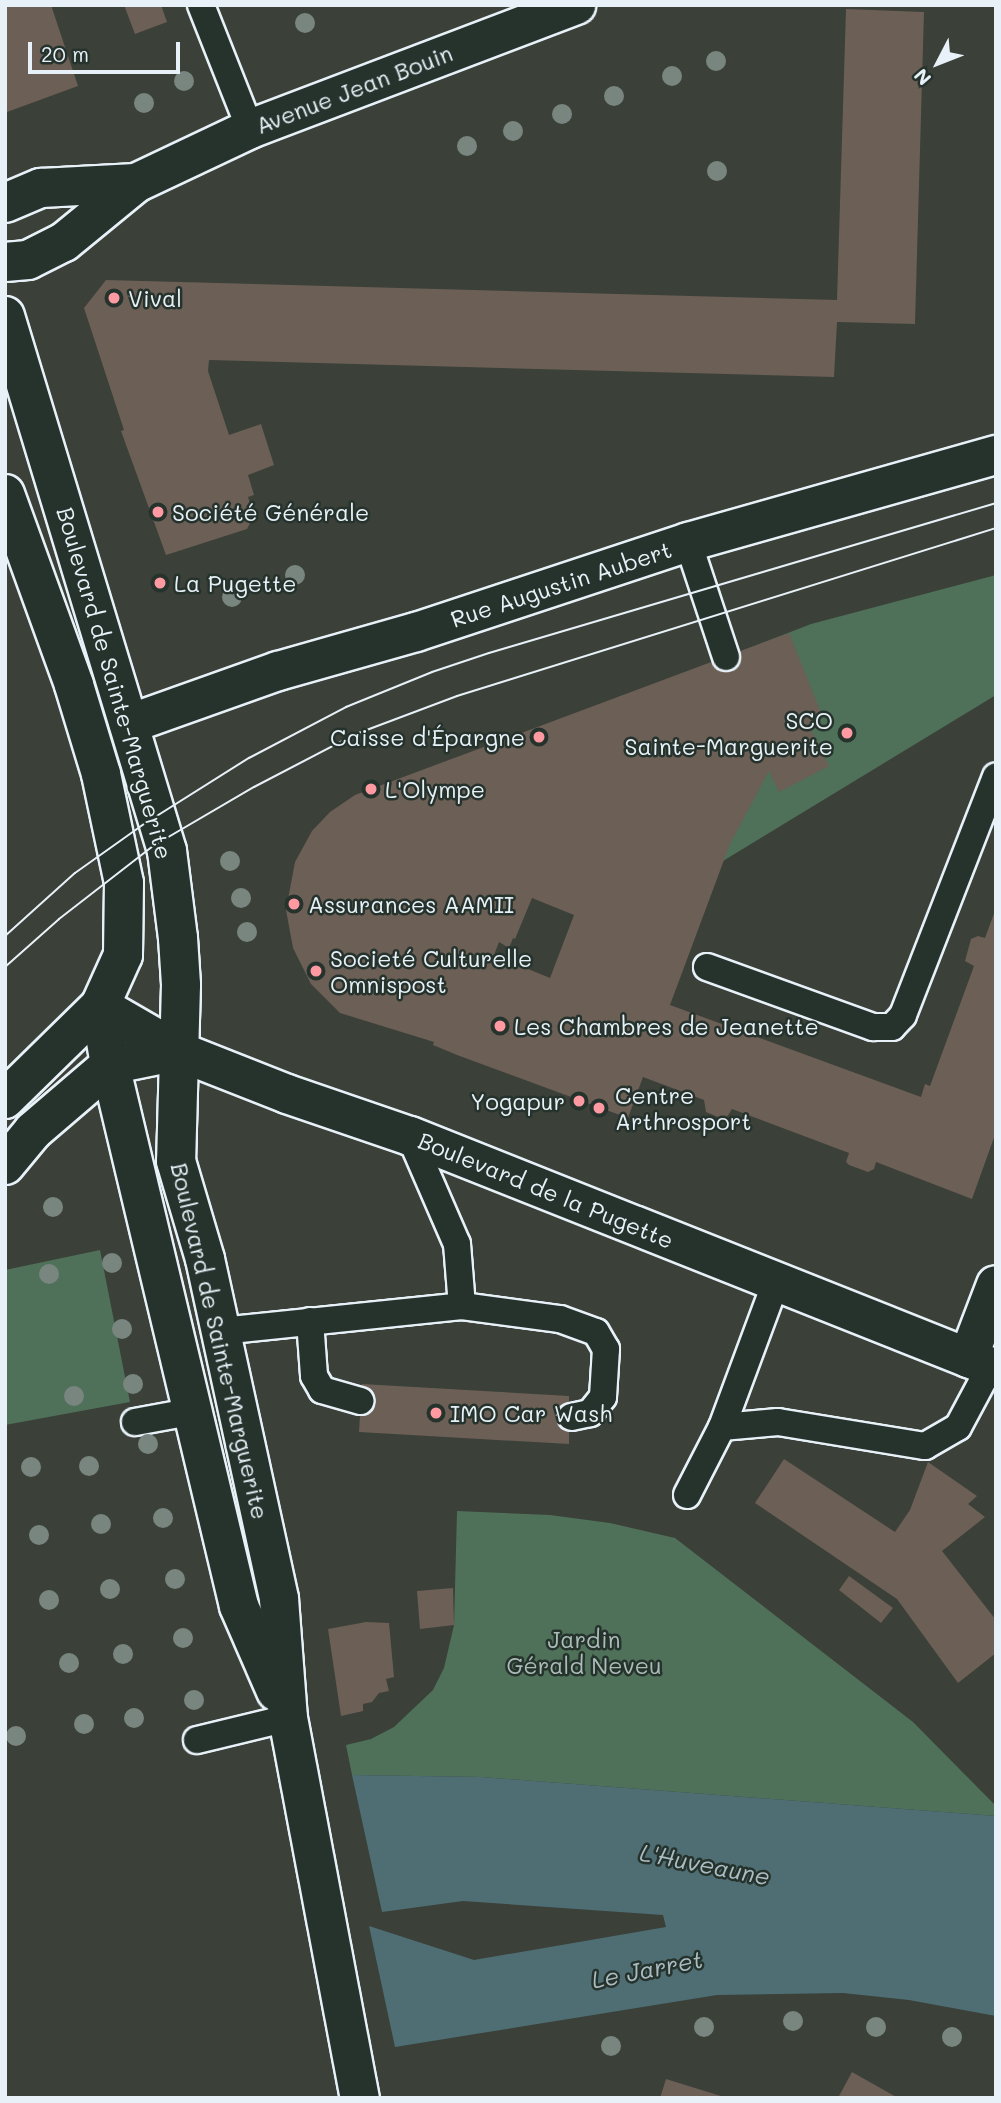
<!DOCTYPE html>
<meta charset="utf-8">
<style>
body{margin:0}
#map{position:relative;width:1001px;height:2103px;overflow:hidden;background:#3b4039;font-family:Mali,sans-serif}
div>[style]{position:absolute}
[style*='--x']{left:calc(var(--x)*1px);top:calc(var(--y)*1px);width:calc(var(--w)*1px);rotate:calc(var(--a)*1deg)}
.green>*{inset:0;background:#4f7059}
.water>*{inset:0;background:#4e6e74}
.building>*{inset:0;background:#6b5f56}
.roads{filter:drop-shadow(2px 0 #e8f1f8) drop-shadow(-2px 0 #e8f1f8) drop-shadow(0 2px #e8f1f8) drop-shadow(0 -2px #e8f1f8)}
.lane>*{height:26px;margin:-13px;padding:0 13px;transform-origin:13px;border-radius:13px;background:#26332d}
.street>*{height:38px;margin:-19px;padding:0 19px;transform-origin:19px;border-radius:19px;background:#26332d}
.secondary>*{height:38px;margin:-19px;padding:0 19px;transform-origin:19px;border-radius:19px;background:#26332d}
.tram>*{height:2px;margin:-1px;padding:0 1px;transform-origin:1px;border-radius:1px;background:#e8f1f8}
.trees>*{width:20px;height:20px;margin:-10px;border-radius:50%;background:#79857f}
.dots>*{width:19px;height:19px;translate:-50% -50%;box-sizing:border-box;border:4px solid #26332d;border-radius:50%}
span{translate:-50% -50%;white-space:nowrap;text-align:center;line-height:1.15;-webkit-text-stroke:5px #26332d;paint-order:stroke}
.street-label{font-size:23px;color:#e8f1f8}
.poi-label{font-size:23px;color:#e8f1f8}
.left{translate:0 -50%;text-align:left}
.right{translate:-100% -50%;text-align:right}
.park-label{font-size:23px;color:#abbdb8}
.water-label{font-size:24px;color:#aabdc3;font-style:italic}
.frame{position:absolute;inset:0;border:7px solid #e8f1f8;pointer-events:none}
.north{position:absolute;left:903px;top:28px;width:70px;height:70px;-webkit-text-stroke:5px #26332d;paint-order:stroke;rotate:228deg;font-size:19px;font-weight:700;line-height:28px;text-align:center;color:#e8f1f8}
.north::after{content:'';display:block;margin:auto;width:24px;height:32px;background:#e8f1f8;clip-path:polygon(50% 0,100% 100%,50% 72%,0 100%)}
.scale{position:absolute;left:28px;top:42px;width:152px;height:32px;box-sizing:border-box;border:4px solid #e8f1f8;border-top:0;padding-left:9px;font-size:21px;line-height:24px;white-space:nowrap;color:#e8f1f8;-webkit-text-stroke:5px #26332d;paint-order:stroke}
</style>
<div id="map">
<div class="green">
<i style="clip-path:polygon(996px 575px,996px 695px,723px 861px,744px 650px,811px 624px)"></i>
<i style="clip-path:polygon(100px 1250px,130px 1402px,5px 1425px,5px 1270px)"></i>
<i style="clip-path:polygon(457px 1511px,550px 1515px,610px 1523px,675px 1538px,913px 1722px,996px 1806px,996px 1816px,481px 1777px,352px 1775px,346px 1745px,371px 1739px,394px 1727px,433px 1690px,444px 1668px,454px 1625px)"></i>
</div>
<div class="water">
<i style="clip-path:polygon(352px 1775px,481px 1777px,996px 1816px,996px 2016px,909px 2000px,843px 1993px,717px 1995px,395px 2047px,369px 1926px,474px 1960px,666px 1927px,663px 1915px,463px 1901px,382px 1912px)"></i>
</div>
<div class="building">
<i style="clip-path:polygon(5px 5px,51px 5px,78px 86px,7px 112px)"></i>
<i style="clip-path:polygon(124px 5px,161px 5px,167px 22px,135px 34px)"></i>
<i style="clip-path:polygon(846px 9px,924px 12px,915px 324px,837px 322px,834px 377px,209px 360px,208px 371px,229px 435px,261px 424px,274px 465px,248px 475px,254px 495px,248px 497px,254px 516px,247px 529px,166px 555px,121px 431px,124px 430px,84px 308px,106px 280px,837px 300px)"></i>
<i style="clip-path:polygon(evenodd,789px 633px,823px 718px,808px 723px,829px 766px,779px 792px,769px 771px,730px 844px,670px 1005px,921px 1097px,925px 1084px,930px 1086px,974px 966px,965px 961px,971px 939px,978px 936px,985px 938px,996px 908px,996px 1132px,972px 1199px,876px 1162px,874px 1169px,868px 1172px,849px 1165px,846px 1162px,849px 1153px,732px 1109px,725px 1120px,706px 1112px,704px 1100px,643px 1077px,628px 1118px,457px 1055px,433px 1045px,434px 1042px,340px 1013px,311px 984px,293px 948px,286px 910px,295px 862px,312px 831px,330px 812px,355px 795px,789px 633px,532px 898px,574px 915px,550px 978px,494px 955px,499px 942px,509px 948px,513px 938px,515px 939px,532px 898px)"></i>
<i style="clip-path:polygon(362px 1384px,569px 1396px,569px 1444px,359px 1432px)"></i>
<i style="clip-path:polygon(784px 1459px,895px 1532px,910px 1510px,928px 1462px,977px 1496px,968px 1504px,985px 1517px,942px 1551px,996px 1620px,996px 1653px,958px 1683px,897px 1599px,755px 1503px)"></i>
<i style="clip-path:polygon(849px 1576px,893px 1608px,881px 1623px,839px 1590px)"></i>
<i style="clip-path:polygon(453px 1588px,454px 1625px,420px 1629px,417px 1591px)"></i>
<i style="clip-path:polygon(366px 1622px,389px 1623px,394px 1677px,386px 1679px,389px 1691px,379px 1693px,372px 1702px,363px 1704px,363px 1711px,341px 1716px,328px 1629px)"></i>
<i style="clip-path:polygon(852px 2072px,898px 2098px,838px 2098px)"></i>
<i style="clip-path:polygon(666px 2079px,724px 2097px,724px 2098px,660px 2098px)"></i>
</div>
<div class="roads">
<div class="lane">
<i style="--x:201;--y:5;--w:133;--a:68.4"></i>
<i style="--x:688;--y:542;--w:121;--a:71.7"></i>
<i style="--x:707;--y:967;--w:177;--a:19.9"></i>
<i style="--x:873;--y:1027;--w:19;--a:0"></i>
<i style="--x:892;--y:1027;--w:16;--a:-47"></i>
<i style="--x:903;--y:1015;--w:256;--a:-68.7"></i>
<i style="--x:410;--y:1136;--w:118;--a:66.5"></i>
<i style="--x:457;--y:1244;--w:62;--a:85.4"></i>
<i style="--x:310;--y:1321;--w:55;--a:85.8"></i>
<i style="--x:314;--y:1376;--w:16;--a:60"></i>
<i style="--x:322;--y:1390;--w:40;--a:16"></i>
<i style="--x:221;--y:1331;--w:242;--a:-5.9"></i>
<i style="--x:462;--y:1306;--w:99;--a:7.6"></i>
<i style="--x:560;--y:1319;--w:38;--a:20"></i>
<i style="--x:596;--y:1332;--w:20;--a:60"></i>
<i style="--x:606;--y:1349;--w:48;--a:93.6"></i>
<i style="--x:603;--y:1397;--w:21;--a:129"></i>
<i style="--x:590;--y:1413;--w:19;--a:168"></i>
<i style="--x:135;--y:1422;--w:61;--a:-10.4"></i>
<i style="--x:722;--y:1427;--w:155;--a:-69.6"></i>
<i style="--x:687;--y:1495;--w:76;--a:-62.8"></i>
<i style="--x:722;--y:1427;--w:56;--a:-5.1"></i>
<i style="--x:778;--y:1422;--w:149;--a:9.3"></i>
<i style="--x:925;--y:1446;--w:38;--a:-30"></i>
<i style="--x:958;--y:1427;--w:68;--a:-61.9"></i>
<i style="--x:197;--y:1740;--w:94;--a:-13.6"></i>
</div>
<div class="street">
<i style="--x:129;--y:724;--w:158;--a:-19.6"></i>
<i style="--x:278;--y:671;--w:143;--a:-15.8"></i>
<i style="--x:416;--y:632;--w:287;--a:-18.3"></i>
<i style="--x:688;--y:542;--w:320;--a:-15.8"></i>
</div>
<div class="secondary">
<i style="--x:5;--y:203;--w:39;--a:-23"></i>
<i style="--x:41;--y:188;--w:95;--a:-3"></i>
<i style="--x:5;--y:262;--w:23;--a:-5"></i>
<i style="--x:28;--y:260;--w:40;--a:-26.6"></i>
<i style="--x:64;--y:242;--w:93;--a:-39.3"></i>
<i style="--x:136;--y:183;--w:126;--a:-25.3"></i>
<i style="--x:250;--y:129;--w:349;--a:-20.8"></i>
<i style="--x:5;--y:316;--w:559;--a:73.15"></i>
<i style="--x:167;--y:851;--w:88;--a:82.8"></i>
<i style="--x:178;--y:938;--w:47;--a:86.3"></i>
<i style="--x:181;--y:985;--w:176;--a:91.6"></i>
<i style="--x:176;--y:1161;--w:102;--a:73.5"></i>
<i style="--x:205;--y:1259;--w:348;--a:77.7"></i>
<i style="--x:279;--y:1599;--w:119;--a:85.7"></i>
<i style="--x:288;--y:1718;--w:387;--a:79.3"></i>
<i style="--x:5;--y:494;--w:203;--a:70.1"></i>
<i style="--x:74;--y:685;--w:93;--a:73.1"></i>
<i style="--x:101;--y:774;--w:111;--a:78.1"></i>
<i style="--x:124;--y:883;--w:72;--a:90.8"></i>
<i style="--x:123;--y:955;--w:56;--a:114.3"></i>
<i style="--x:100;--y:1006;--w:60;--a:80.4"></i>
<i style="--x:110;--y:1065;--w:556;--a:76.59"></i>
<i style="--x:239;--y:1606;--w:93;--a:66.5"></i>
<i style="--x:100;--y:1006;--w:90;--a:30"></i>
<i style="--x:178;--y:1051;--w:117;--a:21.5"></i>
<i style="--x:287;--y:1094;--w:130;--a:18.9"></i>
<i style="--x:410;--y:1136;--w:631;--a:21.68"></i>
<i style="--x:5;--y:1099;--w:133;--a:-44.4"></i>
<i style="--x:5;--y:1165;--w:44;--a:-50.5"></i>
<i style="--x:33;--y:1131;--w:101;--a:-40.6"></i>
<i style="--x:110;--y:1065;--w:69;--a:-11.6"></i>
<i style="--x:968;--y:1358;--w:78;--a:-69"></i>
</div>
</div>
<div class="tram">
<i style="--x:5;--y:936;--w:94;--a:-42"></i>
<i style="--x:75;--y:873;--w:85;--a:-35.4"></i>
<i style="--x:144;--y:824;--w:124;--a:-32.2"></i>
<i style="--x:249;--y:758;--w:110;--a:-27.7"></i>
<i style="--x:346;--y:707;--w:93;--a:-22.1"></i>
<i style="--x:432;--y:672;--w:60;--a:-18.4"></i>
<i style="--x:489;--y:653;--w:529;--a:-16.48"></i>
<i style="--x:5;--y:967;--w:72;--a:-41.6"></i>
<i style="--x:59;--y:919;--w:119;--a:-37.8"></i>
<i style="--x:153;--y:846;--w:117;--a:-30.3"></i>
<i style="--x:254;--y:787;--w:115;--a:-27.5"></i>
<i style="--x:356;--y:734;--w:108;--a:-20.6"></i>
<i style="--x:457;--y:696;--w:565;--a:-17.31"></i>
</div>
<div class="trees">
<i style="left:305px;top:23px"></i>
<i style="left:716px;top:61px"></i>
<i style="left:672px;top:76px"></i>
<i style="left:184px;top:81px"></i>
<i style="left:614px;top:96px"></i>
<i style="left:144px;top:103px"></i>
<i style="left:562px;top:114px"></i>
<i style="left:513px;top:131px"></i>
<i style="left:467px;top:146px"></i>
<i style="left:717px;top:171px"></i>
<i style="left:295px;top:575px"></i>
<i style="left:232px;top:597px"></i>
<i style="left:230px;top:861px"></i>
<i style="left:241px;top:898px"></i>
<i style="left:247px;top:932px"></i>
<i style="left:53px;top:1207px"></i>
<i style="left:112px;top:1263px"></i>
<i style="left:49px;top:1274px"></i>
<i style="left:122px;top:1329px"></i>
<i style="left:133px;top:1384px"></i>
<i style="left:74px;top:1396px"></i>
<i style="left:148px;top:1444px"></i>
<i style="left:89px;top:1466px"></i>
<i style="left:31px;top:1467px"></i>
<i style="left:163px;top:1518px"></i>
<i style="left:101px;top:1524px"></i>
<i style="left:39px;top:1535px"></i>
<i style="left:175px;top:1579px"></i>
<i style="left:110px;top:1589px"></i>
<i style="left:49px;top:1600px"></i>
<i style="left:183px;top:1638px"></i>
<i style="left:123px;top:1654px"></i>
<i style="left:69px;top:1663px"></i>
<i style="left:194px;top:1700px"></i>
<i style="left:134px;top:1718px"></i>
<i style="left:84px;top:1724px"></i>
<i style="left:16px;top:1736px"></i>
<i style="left:793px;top:2021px"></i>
<i style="left:704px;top:2027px"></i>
<i style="left:876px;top:2027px"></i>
<i style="left:952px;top:2037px"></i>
<i style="left:611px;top:2046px"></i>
</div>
<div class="dots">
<i style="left:114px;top:298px;background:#ff9aa2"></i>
<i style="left:158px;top:512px;background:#ff9aa2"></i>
<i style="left:160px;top:583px;background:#ff9aa2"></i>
<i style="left:847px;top:733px;background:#ff9aa2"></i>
<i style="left:539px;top:737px;background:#ff9aa2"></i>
<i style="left:371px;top:789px;background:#ff9aa2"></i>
<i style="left:294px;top:904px;background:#ff9aa2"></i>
<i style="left:316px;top:971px;background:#ff9aa2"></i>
<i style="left:500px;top:1026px;background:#ff9aa2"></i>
<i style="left:579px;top:1101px;background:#ff9aa2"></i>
<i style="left:599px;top:1108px;background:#ff9aa2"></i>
<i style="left:436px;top:1413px;background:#ff9aa2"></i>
</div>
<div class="street-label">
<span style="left:354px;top:89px;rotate:-21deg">Avenue Jean Bouin</span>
<span style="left:561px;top:584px;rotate:-18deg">Rue Augustin Aubert</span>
<span style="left:115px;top:683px;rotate:74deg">Boulevard de Sainte-Marguerite</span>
<span style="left:546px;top:1190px;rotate:22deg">Boulevard de la Pugette</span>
<span style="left:220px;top:1341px;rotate:77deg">Boulevard de Sainte-Marguerite</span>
</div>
<div class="poi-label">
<span class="left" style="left:128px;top:298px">Vival</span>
<span class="left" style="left:172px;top:512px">Société Générale</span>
<span class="left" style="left:174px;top:583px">La Pugette</span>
<span class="right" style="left:833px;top:733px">SCO<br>Sainte-Marguerite</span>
<span class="right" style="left:525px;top:737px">Caisse d'Épargne</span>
<span class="left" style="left:385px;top:789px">L'Olympe</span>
<span class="left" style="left:308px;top:904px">Assurances AAMII</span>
<span class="left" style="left:330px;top:971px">Societé Culturelle<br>Omnispost</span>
<span class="left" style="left:514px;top:1026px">Les Chambres de Jeanette</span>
<span class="left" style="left:615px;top:1108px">Centre<br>Arthrosport</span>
<span class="right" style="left:565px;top:1101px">Yogapur</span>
<span class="left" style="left:450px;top:1413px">IMO Car Wash</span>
</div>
<div class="park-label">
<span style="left:584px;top:1652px">Jardin<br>Gérald Neveu</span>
</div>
<div class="water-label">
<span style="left:705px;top:1864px;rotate:11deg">L'Huveaune</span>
<span style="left:647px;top:1969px;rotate:-11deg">Le Jarret</span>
</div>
<div class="frame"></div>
<div class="north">N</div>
<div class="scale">20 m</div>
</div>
